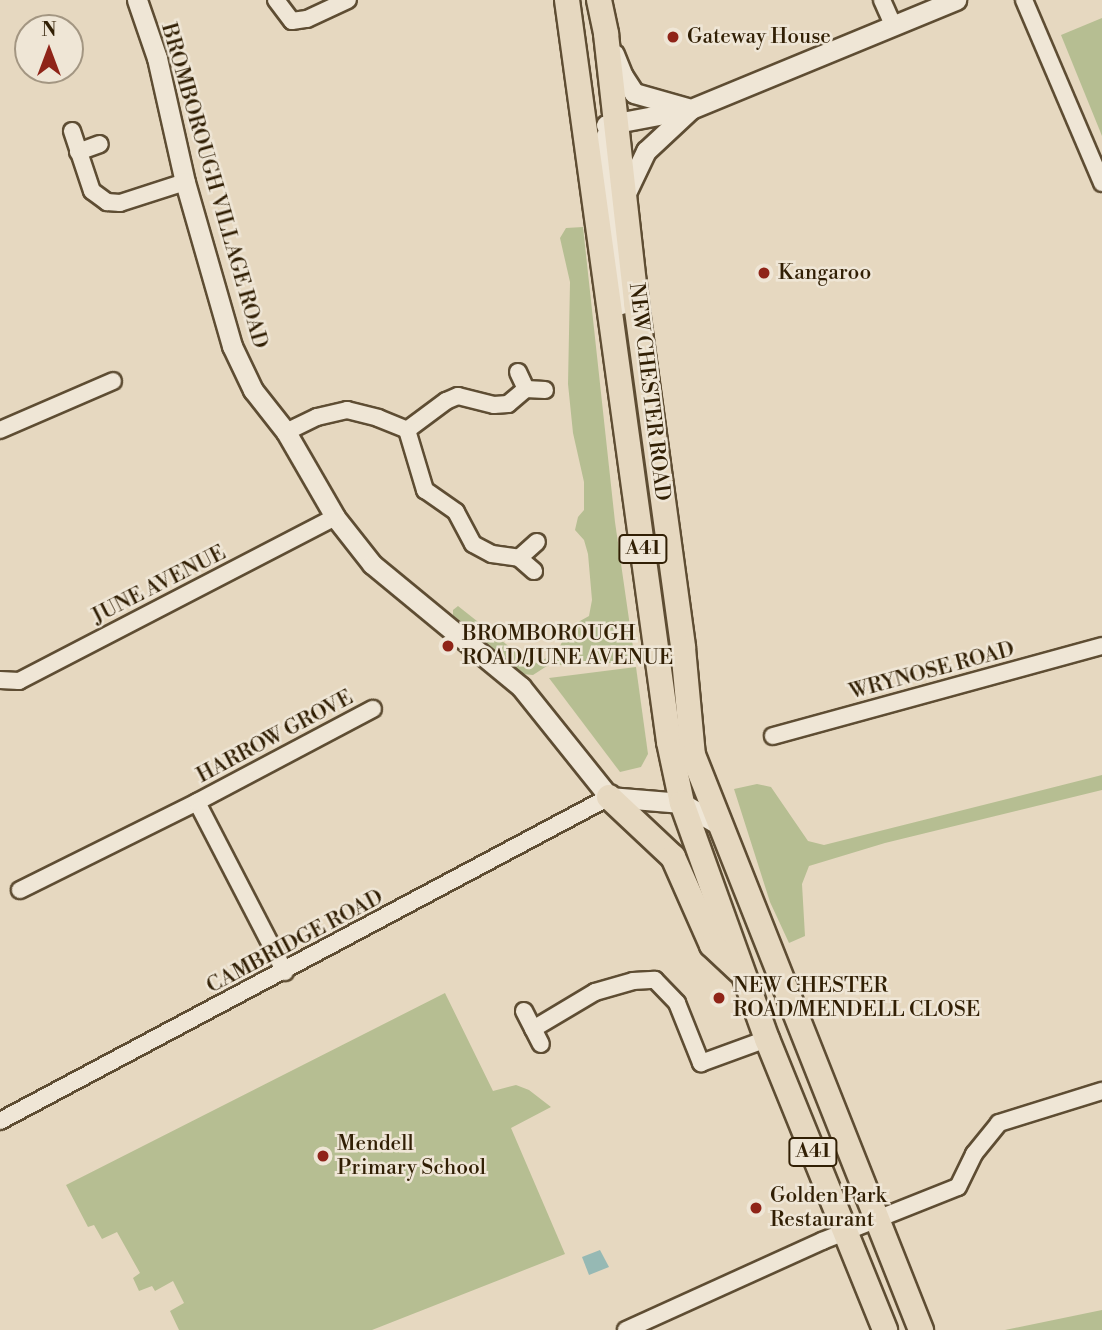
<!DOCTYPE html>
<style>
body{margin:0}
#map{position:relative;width:1102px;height:1330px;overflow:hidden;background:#e6d8c0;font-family:"Libre Bodoni",serif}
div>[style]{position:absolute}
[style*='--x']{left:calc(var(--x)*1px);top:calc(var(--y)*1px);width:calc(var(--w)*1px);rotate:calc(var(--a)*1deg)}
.green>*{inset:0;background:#b6be92}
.water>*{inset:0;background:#96b9b4}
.roads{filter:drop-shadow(2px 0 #5e4d33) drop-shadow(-2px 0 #5e4d33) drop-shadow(0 2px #5e4d33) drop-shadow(0 -2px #5e4d33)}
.minor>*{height:16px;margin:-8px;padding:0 8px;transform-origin:8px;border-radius:8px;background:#efe6d6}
.tertiary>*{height:19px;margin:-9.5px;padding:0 9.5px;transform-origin:9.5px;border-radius:9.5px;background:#efe6d6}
.trunk>*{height:24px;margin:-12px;padding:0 12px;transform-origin:12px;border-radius:12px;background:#e6d8c0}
.dots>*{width:19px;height:19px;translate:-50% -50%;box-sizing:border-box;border:4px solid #efe6d6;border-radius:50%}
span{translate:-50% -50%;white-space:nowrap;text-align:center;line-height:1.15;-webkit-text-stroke:5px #efe6d6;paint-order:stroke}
.shield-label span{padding:2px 5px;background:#efe6d6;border:2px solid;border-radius:5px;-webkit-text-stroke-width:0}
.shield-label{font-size:19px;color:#311f04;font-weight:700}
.poi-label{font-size:21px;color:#311f04}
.left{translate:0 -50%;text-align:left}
.street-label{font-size:21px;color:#311f04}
.north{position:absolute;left:14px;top:14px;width:70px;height:70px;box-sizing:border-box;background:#efe6d6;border:2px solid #a39682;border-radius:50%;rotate:0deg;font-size:19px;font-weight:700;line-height:28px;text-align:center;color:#311f04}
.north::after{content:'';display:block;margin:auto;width:24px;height:32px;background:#8f2418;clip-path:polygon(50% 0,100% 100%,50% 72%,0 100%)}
</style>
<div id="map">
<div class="green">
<i style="clip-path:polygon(1102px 18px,1102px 136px,1061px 35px)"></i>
<i style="clip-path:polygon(583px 227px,615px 522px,635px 661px,574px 666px,550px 664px,533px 675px,522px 674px,453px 615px,453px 610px,458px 606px,526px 660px,537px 663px,556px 653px,571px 626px,589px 616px,592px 600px,588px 554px,584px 540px,575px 530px,578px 517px,584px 510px,584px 482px,573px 433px,568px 384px,570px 282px,560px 238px,566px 228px)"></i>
<i style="clip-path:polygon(636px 667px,648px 754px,641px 767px,620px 772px,549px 678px)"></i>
<i style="clip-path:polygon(1102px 775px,1102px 790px,885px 843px,809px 866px,802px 884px,805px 936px,789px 943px,770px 902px,734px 789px,757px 784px,771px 787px,808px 841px,824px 845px)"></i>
<i style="clip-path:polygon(445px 993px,493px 1091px,516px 1085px,529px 1090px,551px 1107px,511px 1128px,565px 1254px,372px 1330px,179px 1330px,170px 1311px,184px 1303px,173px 1281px,155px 1291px,152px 1286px,139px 1291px,133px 1278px,140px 1273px,117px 1232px,102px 1239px,94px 1225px,88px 1227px,66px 1185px)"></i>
<i style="clip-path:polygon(1102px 1310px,1102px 1330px,1005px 1330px)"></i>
</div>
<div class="water">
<i style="clip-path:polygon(600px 1250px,609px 1267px,589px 1275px,582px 1257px)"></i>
</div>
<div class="roads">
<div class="minor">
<i style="--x:276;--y:0;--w:26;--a:53"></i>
<i style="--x:292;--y:21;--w:15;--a:-8"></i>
<i style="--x:307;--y:19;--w:45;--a:-24.9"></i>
<i style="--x:882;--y:0;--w:27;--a:66"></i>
<i style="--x:1024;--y:0;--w:199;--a:66.9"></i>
<i style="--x:72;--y:131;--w:63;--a:71.6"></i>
<i style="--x:92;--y:191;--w:19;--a:36"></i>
<i style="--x:107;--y:202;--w:13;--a:4"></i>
<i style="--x:120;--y:203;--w:68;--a:-17.9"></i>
<i style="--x:78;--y:152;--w:23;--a:-20"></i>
<i style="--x:518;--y:372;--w:19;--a:65"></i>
<i style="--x:0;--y:430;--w:123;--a:-23.4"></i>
<i style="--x:407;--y:430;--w:49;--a:-36.6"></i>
<i style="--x:446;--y:401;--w:13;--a:-23"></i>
<i style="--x:458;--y:396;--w:37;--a:14"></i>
<i style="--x:494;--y:405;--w:14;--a:-4"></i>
<i style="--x:508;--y:404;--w:23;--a:-40"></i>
<i style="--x:526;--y:389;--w:19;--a:3"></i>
<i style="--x:286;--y:432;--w:34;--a:-26"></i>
<i style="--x:317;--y:417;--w:31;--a:-13"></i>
<i style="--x:347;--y:410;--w:32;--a:14"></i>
<i style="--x:378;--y:418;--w:31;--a:22"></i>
<i style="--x:407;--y:430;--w:63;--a:73.3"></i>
<i style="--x:425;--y:490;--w:38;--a:35"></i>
<i style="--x:456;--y:512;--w:36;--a:62"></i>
<i style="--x:473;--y:544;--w:21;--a:28"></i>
<i style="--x:492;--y:554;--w:27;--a:8"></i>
<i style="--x:519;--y:558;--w:20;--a:41"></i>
<i style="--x:519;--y:558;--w:24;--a:-42"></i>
<i style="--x:0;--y:680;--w:19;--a:3"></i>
<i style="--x:19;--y:681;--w:356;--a:-27.4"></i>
<i style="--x:773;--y:736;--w:341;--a:-15.3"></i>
<i style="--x:20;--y:890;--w:198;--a:-26.4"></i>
<i style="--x:285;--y:972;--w:191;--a:-117.4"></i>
<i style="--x:197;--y:802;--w:199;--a:-27.9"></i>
<i style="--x:524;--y:1011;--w:37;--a:63"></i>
<i style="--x:533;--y:1029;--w:72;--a:-30.8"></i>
<i style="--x:595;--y:992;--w:40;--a:-16"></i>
<i style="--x:633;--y:981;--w:22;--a:-3"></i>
<i style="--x:655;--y:980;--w:32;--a:46"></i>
<i style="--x:677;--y:1003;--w:65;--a:68.2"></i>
<i style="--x:701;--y:1063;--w:70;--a:-20"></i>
<i style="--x:0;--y:1121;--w:690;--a:-28.01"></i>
<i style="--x:626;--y:1330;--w:215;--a:-24.4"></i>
<i style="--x:822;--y:1241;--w:146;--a:-21.7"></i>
<i style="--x:958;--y:1187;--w:37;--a:-64"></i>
<i style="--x:974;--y:1154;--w:40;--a:-51"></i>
<i style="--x:999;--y:1123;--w:108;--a:-17.3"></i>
</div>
<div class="tertiary">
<i style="--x:137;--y:0;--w:61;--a:71"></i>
<i style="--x:157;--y:58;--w:127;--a:77.3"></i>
<i style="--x:185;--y:182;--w:171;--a:74"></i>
<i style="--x:232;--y:346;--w:49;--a:64.5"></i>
<i style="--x:253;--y:390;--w:53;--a:51.8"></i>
<i style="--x:286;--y:432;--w:98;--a:60"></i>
<i style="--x:335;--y:517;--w:60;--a:51.8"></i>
<i style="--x:372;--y:564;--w:193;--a:39.5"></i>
<i style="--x:521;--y:687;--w:141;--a:51.3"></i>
<i style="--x:609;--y:797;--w:73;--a:4.7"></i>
<i style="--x:682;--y:803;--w:45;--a:30.5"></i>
<i style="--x:614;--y:54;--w:24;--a:68"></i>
<i style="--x:623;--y:76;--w:20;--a:57"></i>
<i style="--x:634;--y:93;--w:55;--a:15.8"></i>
<i style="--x:606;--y:125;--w:86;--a:-10.7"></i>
<i style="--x:691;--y:109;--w:287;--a:-22.4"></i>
<i style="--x:617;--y:125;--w:16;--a:135"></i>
<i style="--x:606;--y:136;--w:19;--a:96"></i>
<i style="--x:604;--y:155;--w:150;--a:83.5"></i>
<i style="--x:625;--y:195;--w:49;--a:-64.5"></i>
<i style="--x:646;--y:151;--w:60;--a:-43"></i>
</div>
<div class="trunk">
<i style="--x:567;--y:0;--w:749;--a:82.17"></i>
<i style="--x:669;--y:742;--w:62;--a:78"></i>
<i style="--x:682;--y:803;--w:251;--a:70.2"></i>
<i style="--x:767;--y:1039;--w:314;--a:67.9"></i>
<i style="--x:599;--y:0;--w:35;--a:78"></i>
<i style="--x:606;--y:34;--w:271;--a:83.6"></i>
<i style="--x:636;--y:303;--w:348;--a:82.2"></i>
<i style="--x:683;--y:648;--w:107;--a:84.7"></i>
<i style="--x:693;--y:755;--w:619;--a:68.37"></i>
<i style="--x:609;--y:797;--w:88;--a:43.2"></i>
<i style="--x:673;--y:857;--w:96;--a:66.1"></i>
<i style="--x:712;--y:945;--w:38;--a:43"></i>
</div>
</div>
<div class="dots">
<i style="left:673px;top:37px;background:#8f2418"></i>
<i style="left:764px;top:273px;background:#8f2418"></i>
<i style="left:448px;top:646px;background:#8f2418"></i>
<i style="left:719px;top:998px;background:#8f2418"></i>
<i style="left:323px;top:1156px;background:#8f2418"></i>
<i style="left:756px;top:1208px;background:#8f2418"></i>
</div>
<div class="shield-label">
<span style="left:643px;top:549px">A41</span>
<span style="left:813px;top:1152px">A41</span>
</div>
<div class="poi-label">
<span class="left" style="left:687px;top:37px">Gateway House</span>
<span class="left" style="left:778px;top:273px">Kangaroo</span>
<span class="left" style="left:462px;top:646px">BROMBOROUGH<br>ROAD/JUNE AVENUE</span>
<span class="left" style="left:733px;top:998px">NEW CHESTER<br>ROAD/MENDELL CLOSE</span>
<span class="left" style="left:337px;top:1156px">Mendell<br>Primary School</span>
<span class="left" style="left:770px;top:1208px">Golden Park<br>Restaurant</span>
</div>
<div class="street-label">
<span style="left:214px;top:186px;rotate:74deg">BROMBOROUGH VILLAGE ROAD</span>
<span style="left:649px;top:392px;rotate:83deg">NEW CHESTER ROAD</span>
<span style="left:159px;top:585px;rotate:-27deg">JUNE AVENUE</span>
<span style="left:932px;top:671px;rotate:-15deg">WRYNOSE ROAD</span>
<span style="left:275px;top:737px;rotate:-28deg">HARROW GROVE</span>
<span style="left:295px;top:942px;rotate:-28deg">CAMBRIDGE ROAD</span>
</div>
<div class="north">N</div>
</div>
